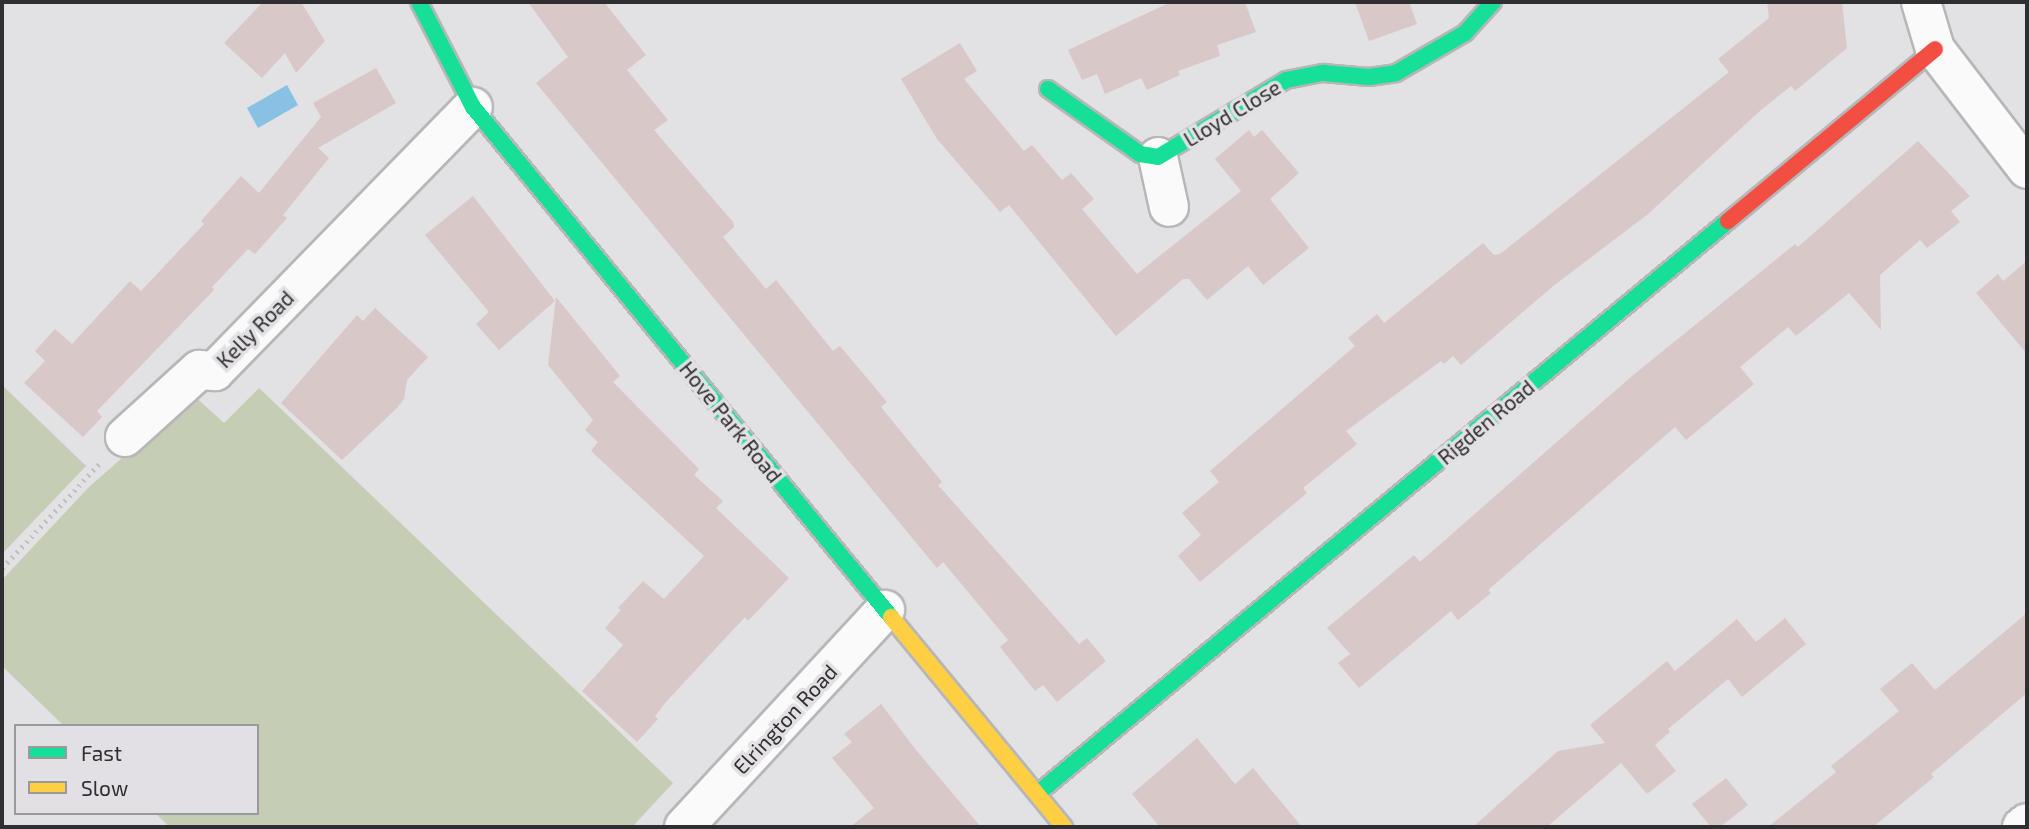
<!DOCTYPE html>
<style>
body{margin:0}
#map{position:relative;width:2029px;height:829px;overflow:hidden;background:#e2e1e3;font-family:"Exo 2",sans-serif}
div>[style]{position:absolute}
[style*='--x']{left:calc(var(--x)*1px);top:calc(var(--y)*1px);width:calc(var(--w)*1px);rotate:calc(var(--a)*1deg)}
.green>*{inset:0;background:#c5cdb5}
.water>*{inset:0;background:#89c1e4}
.building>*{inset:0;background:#d9c8c8}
.path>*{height:4.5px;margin-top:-2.25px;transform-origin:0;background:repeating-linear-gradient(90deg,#c1c0c1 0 2px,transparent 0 7px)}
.roads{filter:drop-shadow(2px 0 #b7b6b8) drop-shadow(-2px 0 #b7b6b8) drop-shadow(0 2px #b7b6b8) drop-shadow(0 -2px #b7b6b8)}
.street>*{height:38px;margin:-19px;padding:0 19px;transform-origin:19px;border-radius:19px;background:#fbfafb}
.fast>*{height:16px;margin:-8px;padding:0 8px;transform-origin:8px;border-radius:8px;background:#16e098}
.slow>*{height:16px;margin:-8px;padding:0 8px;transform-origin:8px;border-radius:8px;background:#ffcf43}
.jam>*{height:16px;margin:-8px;padding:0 8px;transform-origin:8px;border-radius:8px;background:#f24e42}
span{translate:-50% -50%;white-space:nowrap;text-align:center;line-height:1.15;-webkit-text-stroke:7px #e2e0e4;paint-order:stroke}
.street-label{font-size:21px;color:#2f2e30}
.frame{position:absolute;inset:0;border:4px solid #2f2e30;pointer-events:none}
.legend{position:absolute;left:14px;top:724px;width:245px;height:91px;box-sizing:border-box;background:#e2e0e4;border:2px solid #9a999c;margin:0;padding:9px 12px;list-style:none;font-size:21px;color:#2f2e30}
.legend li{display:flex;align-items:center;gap:14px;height:35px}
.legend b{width:35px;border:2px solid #9a999c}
</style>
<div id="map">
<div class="green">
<i style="clip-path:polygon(2px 385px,86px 466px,2px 554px)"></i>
<i style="clip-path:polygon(259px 388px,673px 783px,632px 827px,170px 827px,155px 813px,257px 813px,257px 726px,64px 726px,2px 666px,2px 580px,88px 488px,193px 395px,224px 423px)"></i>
</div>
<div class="water">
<i style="clip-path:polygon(287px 85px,298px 105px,258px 128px,247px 108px)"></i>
</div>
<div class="building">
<i style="clip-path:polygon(263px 2px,301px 2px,325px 41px,296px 73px,285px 53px,262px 78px,224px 43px)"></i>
<i style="clip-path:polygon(528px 2px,604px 2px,646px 55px,627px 70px,668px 120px,654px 130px,733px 222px,734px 227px,723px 237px,766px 289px,776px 280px,833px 351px,840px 346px,887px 402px,881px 407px,942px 482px,938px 485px,1079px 644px,1087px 638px,1106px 661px,1057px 702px,1043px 685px,1035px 691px,1000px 647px,1008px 640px,943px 562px,937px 568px,536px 83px,568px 57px)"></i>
<i style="clip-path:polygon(1171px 2px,1245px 2px,1256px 32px,1217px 45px,1220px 56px,1178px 71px,1180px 75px,1147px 90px,1141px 78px,1105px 94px,1097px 74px,1082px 80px,1068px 50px)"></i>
<i style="clip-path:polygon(1355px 2px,1409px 2px,1417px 24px,1369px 41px)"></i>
<i style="clip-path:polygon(1767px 2px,1842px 2px,1847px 48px,1795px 91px,1791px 86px,1761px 110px,1648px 214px,1552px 287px,1461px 365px,1453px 356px,1444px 364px,1441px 361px,1346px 431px,1357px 444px,1303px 488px,1307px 493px,1200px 582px,1178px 556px,1201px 535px,1182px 513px,1219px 482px,1210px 471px,1355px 346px,1348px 338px,1377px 314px,1384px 323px,1483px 243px,1494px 255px,1500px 254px,1729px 72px,1718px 59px,1769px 18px)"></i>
<i style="clip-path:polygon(960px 43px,977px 71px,964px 79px,1024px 151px,1032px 145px,1062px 180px,1071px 173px,1094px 199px,1082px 209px,1137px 274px,1241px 191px,1215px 159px,1249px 130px,1254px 137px,1262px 130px,1299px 173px,1270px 199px,1309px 248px,1263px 285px,1248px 266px,1207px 300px,1189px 279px,1183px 279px,1116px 336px,1009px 205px,1000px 212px,937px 139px,901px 79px)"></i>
<i style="clip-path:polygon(376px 68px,396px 103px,318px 148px,329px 158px,283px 215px,287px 218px,255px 254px,248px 249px,212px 287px,214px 290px,97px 411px,102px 417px,83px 437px,24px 383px,45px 361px,35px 351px,55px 329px,72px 344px,130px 281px,141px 291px,204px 224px,201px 221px,241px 176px,259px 193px,321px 117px,313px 103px)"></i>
<i style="clip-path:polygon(1918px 141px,1970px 196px,1951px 211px,1960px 222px,1927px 248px,1920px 240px,1880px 275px,1881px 330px,1849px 293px,1796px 336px,1788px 327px,1740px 367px,1754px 384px,1686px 440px,1675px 427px,1488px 590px,1491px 593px,1458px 620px,1451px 611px,1359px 688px,1338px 663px,1350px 654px,1327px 628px,1414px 555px,1420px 562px,1632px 376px,1795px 244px,1798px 247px)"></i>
<i style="clip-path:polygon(473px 196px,555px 301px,499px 350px,476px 324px,489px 312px,425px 235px)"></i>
<i style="clip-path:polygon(2027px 261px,2027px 354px,1976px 293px,1998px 274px,2003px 281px)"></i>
<i style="clip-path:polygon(556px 297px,620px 376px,613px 382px,699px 469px,694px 475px,723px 501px,716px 508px,789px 578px,748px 621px,745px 617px,665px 703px,655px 716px,658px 719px,637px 742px,582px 691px,623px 645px,605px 628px,621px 610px,618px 608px,643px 581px,664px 599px,704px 556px,591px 451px,598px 442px,585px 430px,593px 420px,548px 365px)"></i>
<i style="clip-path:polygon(375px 308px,428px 357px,407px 380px,404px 399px,397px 408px,342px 460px,281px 403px,357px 315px,363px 321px)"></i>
<i style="clip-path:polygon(2027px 613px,2027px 693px,1931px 774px,1934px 777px,1873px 827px,1768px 827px,1836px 772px,1831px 766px,1899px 711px,1880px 689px,1912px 663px,1935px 690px)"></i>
<i style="clip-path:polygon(1785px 618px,1806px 644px,1742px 697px,1728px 679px,1668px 729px,1670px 732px,1655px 745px,1676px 771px,1647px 794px,1621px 763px,1547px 827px,1473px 827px,1558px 751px,1605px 743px,1590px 725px,1667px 661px,1675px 671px,1737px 619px,1756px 642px)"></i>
<i style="clip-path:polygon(881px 704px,916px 750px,981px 827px,850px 827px,874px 808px,832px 758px,852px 742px,844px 734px)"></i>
<i style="clip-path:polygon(1197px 738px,1235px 784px,1253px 768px,1302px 827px,1160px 827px,1132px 794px)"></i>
<i style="clip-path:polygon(1726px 778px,1748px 805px,1720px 827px,1711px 827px,1692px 804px)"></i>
</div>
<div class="path">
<i style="--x:2;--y:568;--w:142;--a:-47"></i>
</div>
<div class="roads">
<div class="street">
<i style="--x:1921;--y:2;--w:49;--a:73.4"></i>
<i style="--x:1935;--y:49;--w:151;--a:52.5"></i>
<i style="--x:1158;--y:157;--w:51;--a:77.6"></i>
<i style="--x:125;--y:437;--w:100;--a:-42.2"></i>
<i style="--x:199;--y:370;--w:16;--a:4"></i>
<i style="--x:215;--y:371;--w:369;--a:-45.7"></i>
<i style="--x:684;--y:827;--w:296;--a:-47.2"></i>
<i style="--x:2022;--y:827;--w:6;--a:-39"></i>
</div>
<div class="fast">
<i style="--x:419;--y:2;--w:118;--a:62.8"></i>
<i style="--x:473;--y:107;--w:659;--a:50.66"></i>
<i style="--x:1048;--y:89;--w:113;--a:35.2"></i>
<i style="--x:1140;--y:154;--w:18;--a:9"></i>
<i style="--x:1158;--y:157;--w:149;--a:-31"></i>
<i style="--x:1286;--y:80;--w:38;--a:-11"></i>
<i style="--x:1323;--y:73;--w:46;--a:5"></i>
<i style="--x:1369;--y:77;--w:27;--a:-8"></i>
<i style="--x:1396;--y:73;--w:80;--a:-30.1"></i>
<i style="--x:1465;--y:33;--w:42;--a:-47.9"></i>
<i style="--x:1037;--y:794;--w:898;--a:-39.67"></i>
</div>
<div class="slow">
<i style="--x:891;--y:617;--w:272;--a:50.5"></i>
</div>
<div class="jam">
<i style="--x:1728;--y:221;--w:269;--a:-39.7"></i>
</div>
</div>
<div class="street-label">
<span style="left:1232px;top:113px;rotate:-31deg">Lloyd Close</span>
<span style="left:255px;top:329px;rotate:-45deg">Kelly Road</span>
<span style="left:731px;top:422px;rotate:51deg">Hove Park Road</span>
<span style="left:1486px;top:422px;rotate:-40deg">Rigden Road</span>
<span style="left:785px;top:719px;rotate:-47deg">Elrington Road</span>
</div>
<div class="frame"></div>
<ul class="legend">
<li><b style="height:9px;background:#16e098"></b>Fast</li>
<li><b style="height:9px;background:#ffcf43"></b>Slow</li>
</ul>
</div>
